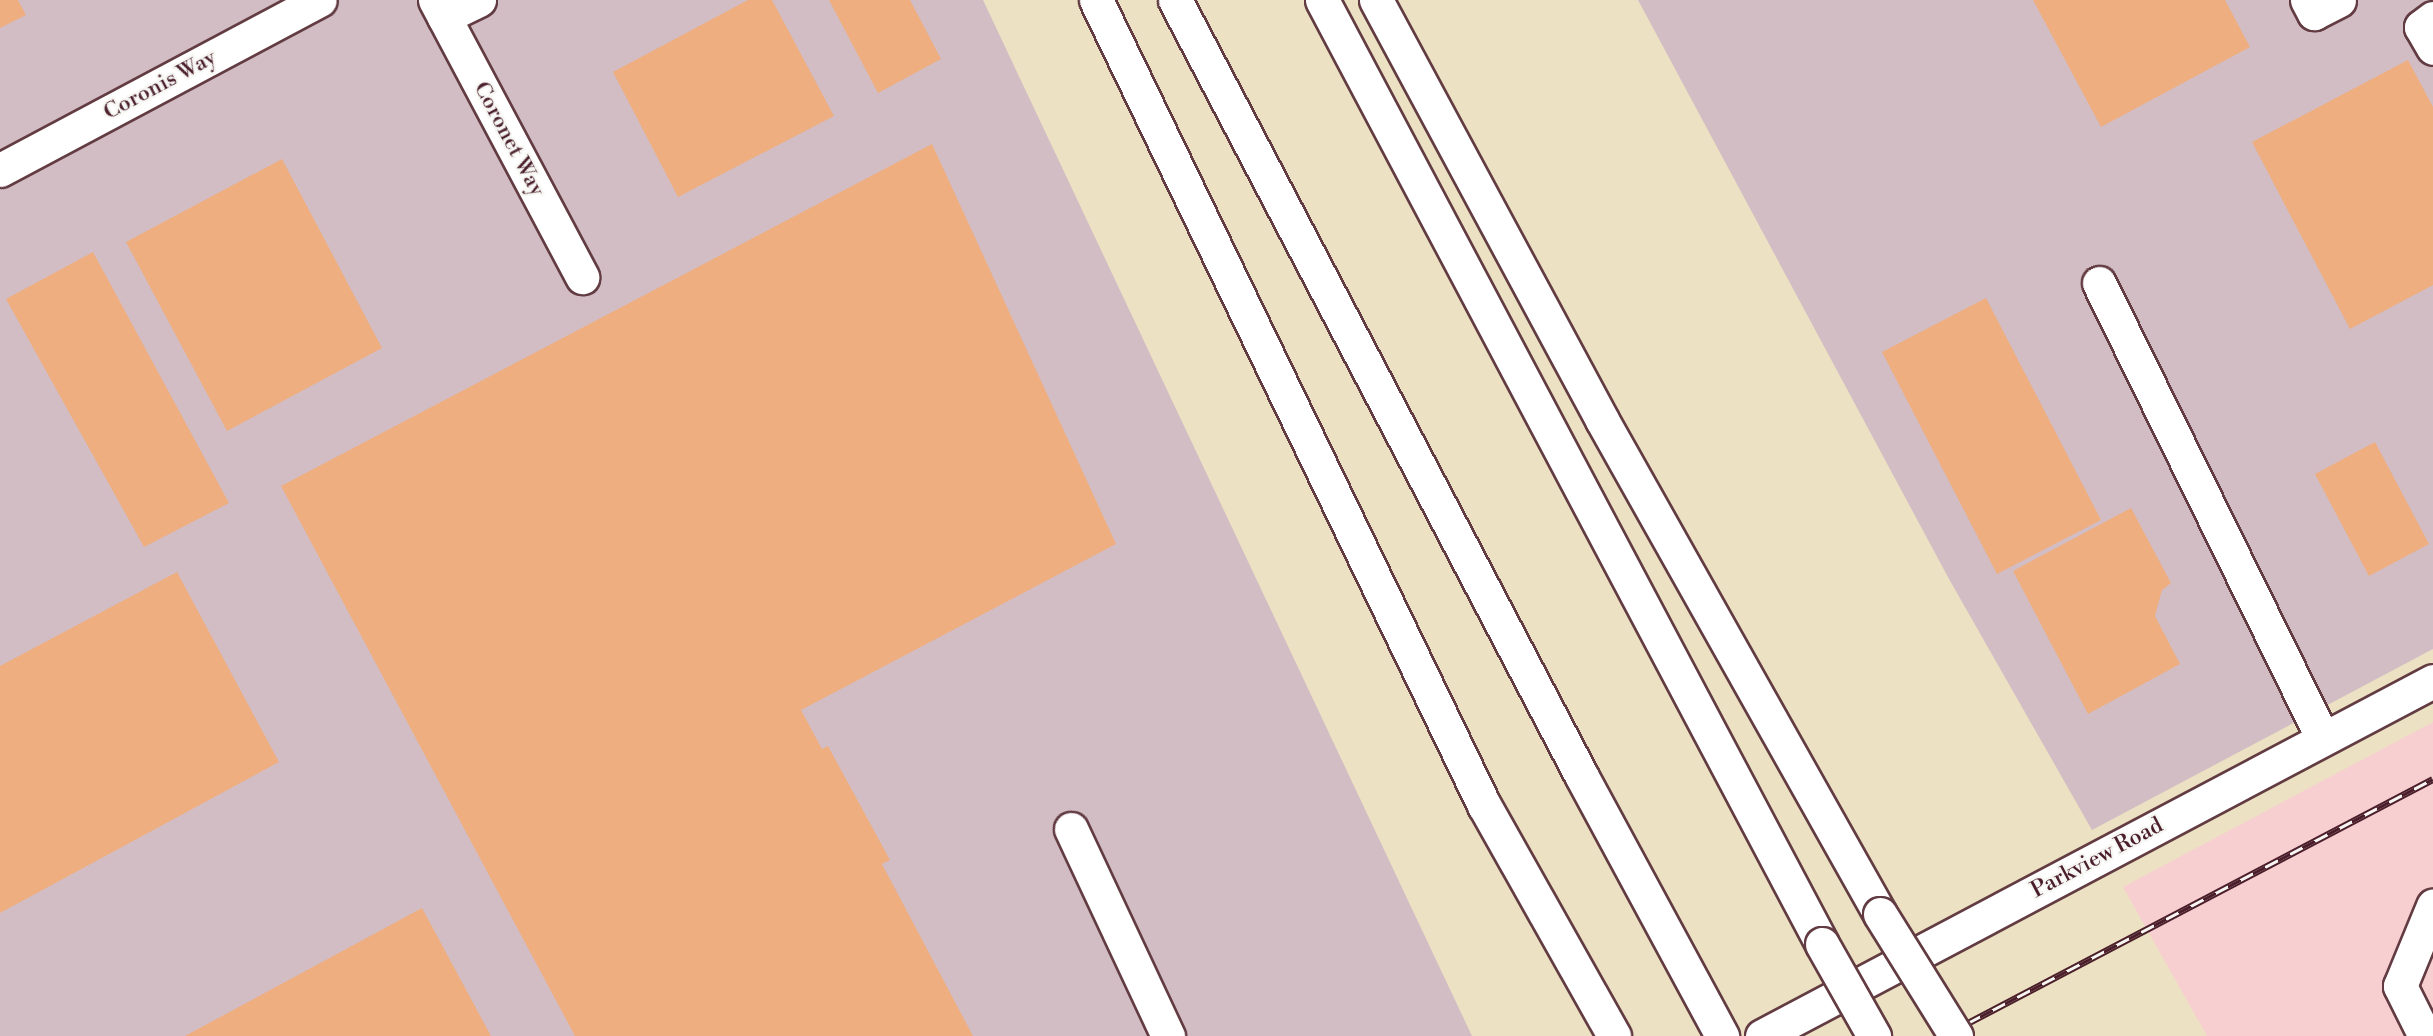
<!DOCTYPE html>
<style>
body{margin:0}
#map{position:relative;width:2433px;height:1036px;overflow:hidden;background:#ece1c2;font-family:"Libre Bodoni",serif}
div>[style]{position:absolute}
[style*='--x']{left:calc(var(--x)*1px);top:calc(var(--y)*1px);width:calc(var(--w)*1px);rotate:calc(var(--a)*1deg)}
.built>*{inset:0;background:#f7cfd0}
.industrial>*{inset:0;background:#d2bdc5}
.building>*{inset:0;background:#eeae7f}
.roads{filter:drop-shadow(2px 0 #623c42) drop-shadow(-2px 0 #623c42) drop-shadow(0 2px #623c42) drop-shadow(0 -2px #623c42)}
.minor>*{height:33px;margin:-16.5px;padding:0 16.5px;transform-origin:16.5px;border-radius:16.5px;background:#fff}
.highway>*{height:33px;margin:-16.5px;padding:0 16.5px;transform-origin:16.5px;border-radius:16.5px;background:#fff}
.rail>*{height:7px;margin-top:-3.5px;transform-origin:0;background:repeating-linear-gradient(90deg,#f6f6f2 0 14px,#4a1f2b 0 28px);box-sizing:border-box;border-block:2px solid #4a1f2b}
.bridges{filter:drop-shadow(2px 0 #623c42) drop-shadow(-2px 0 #623c42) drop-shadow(0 2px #623c42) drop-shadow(0 -2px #623c42)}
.highway-bridge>*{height:33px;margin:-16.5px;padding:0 16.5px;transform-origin:16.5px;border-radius:16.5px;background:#fff}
span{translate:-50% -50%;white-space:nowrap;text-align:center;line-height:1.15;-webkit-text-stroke:4.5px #f6f6f2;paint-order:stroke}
.street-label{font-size:22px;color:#4a1f2b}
</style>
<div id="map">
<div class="built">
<i style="clip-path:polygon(2433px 722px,2433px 1036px,2207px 1036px,2123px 887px)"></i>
</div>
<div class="industrial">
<i style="clip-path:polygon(0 0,983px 0,1472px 1036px,0 1036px)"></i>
<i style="clip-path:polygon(1638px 0,2433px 0,2433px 649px,2092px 830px,1949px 579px)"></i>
</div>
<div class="building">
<i style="clip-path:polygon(0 0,18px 0,26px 15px,0 28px)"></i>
<i style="clip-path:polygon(748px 0,772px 0,834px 116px,678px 197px,613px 72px)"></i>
<i style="clip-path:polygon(829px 0,910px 0,941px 59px,878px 93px)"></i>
<i style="clip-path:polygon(2033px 0,2225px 0,2250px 47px,2101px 127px)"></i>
<i style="clip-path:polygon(2408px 60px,2433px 107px,2433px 285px,2350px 329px,2252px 142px)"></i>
<i style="clip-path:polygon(932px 144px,1116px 544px,801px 710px,822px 749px,828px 746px,890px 860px,882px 864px,973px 1036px,575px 1036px,281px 486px)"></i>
<i style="clip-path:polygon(282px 159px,382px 348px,227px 431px,126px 242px)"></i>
<i style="clip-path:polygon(93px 252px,229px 503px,144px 547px,6px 299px)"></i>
<i style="clip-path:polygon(1986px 298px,2101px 520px,1997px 574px,1882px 352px)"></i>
<i style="clip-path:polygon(2375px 442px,2429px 544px,2369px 576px,2315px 474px)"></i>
<i style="clip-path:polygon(2131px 508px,2171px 583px,2162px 590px,2155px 616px,2180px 664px,2088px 714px,2013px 571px)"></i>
<i style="clip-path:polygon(177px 572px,279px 762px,0 913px,0 666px)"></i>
<i style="clip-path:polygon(422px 908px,491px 1036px,185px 1036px)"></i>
</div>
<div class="roads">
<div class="minor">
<i style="--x:435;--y:0;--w:314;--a:62"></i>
<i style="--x:2307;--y:0;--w:15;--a:62"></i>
<i style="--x:2314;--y:13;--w:28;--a:-27"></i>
<i style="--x:444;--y:17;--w:39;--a:-26"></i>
<i style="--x:2433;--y:18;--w:15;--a:143"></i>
<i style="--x:2421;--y:27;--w:24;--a:60"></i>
<i style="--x:0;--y:170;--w:362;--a:-28"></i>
<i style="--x:2099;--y:283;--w:508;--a:63.84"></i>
<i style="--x:1071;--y:829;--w:229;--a:64.9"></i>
<i style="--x:1762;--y:1036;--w:759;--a:-27.88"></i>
<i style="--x:2425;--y:1036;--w:56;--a:-116.6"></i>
<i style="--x:2400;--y:986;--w:87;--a:-67.6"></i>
</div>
<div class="highway">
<i style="--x:1096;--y:0;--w:894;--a:64.27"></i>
<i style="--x:1484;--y:805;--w:265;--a:60.6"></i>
<i style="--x:1175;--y:0;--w:875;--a:62.35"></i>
<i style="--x:1581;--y:775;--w:297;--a:61.6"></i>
<i style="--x:1322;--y:0;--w:1068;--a:62.09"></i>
<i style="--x:1376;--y:0;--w:477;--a:61.7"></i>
<i style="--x:1602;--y:420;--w:567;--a:60.63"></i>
</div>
</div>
<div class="rail">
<i style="--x:1943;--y:1036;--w:553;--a:-27.68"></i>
</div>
<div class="bridges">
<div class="highway-bridge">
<i style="--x:1880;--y:914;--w:144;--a:58.1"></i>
<i style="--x:1822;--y:944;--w:106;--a:60.5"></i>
</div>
</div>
<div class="street-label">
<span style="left:160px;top:85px;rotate:-28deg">Coronis Way</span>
<span style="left:509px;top:139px;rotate:62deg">Coronet Way</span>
<span style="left:2097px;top:858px;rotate:-28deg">Parkview Road</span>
</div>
</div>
